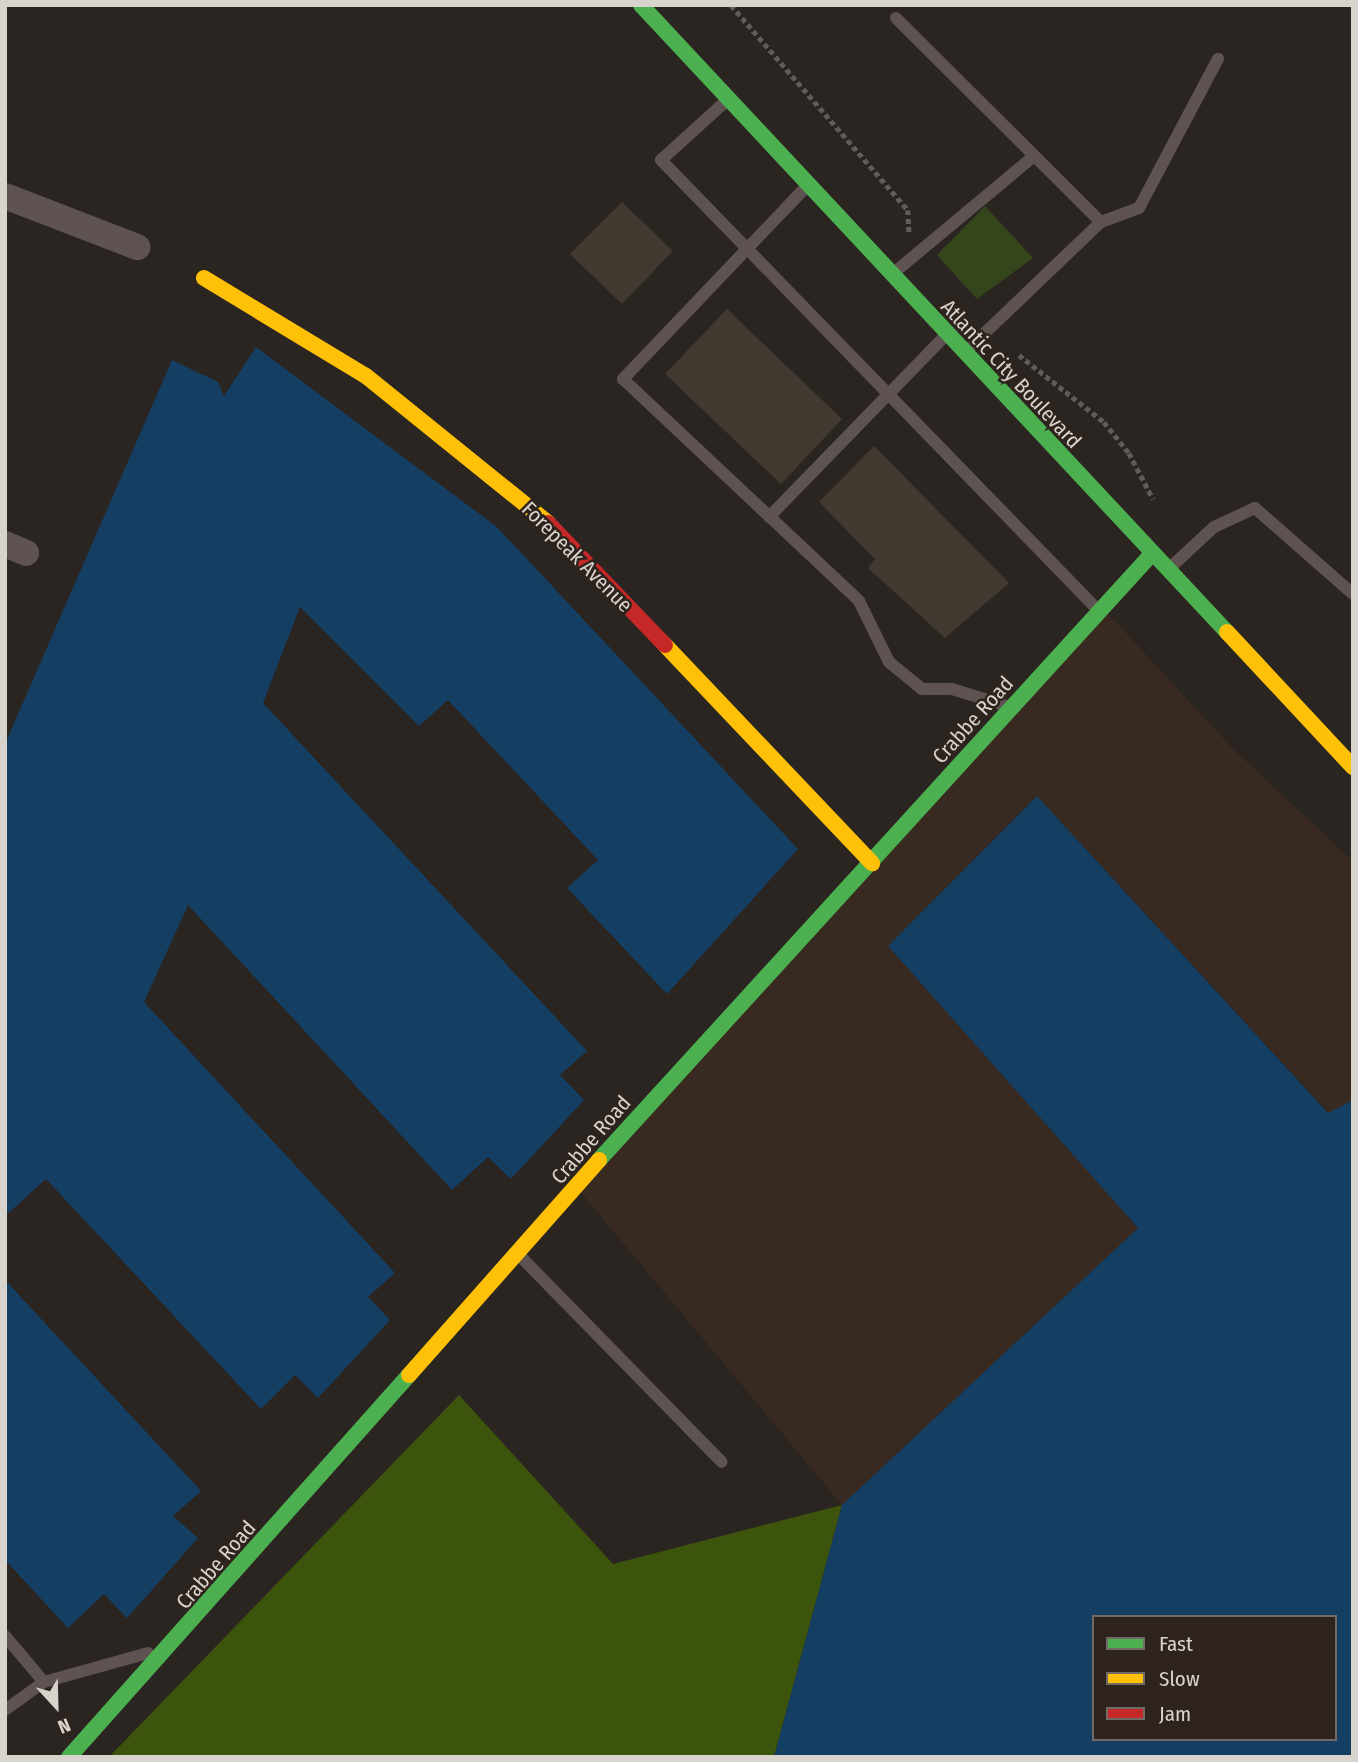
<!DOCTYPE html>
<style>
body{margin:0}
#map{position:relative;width:1358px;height:1762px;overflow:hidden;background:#2a2521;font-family:"Fira Sans Condensed",sans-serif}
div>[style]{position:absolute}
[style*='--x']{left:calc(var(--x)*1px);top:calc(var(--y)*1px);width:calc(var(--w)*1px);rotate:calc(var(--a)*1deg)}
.built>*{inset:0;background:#382a20}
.green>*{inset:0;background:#35451c}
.forest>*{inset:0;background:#3c540c}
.water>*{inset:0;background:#153e63}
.building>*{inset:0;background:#423a31}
.path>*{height:4.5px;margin-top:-2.25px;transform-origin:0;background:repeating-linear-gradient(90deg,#635b58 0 5px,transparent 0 8.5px)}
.lane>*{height:12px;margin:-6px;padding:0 6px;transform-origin:6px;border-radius:6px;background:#5e5351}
.street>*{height:26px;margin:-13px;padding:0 13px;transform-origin:13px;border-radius:13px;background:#5e5351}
.fast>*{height:16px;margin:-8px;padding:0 8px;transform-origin:8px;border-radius:8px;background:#4caf50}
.slow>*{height:16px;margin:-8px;padding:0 8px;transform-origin:8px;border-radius:8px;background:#ffc107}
.jam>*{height:16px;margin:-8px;padding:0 8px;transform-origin:8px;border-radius:8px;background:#c62828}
span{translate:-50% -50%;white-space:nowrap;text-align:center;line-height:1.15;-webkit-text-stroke:5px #2e241d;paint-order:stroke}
.street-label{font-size:21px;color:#d9d3ce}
.frame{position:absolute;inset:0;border:7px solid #d9d3ce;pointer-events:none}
.legend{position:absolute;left:1092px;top:1615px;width:245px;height:126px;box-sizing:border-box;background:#2e241d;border:2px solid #726a64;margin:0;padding:9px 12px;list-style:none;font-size:21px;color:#d9d3ce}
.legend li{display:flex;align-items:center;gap:14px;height:35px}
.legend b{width:35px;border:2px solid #726a64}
.north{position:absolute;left:21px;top:1671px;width:70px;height:70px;-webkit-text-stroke:5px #2e241d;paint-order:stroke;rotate:158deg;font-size:19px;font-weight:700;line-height:28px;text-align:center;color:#d9d3ce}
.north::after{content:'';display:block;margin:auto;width:24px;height:32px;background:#d9d3ce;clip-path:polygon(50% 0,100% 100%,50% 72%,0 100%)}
</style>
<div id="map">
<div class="built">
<i style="clip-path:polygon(1101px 606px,1234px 750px,1353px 861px,1353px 1100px,1329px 1113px,1037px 796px,888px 946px,1138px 1228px,842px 1505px,572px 1182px)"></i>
</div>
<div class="green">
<i style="clip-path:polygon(985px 206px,1033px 258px,977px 299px,937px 255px)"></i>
</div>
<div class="forest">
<i style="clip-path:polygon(459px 1395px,613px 1564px,842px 1505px,774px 1757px,109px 1757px)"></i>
</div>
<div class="water">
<i style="clip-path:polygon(256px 347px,497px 527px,798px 849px,667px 994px,567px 888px,598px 860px,448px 700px,419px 726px,300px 607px,263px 703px,587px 1051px,560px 1075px,584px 1100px,511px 1179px,488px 1157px,452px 1190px,188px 905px,144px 1002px,395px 1273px,368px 1297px,390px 1320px,318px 1398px,295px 1375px,261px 1409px,46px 1179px,5px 1216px,5px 744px,172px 360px,218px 382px,224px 396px)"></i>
<i style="clip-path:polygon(evenodd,1037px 796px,1328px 1113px,1353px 1100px,1353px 1757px,774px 1757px,842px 1505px,1138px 1228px,888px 946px,1037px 796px,1094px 1617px,1335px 1617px,1335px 1739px,1094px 1739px,1094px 1617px)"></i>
<i style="clip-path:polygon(5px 1280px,201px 1491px,173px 1516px,198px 1538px,127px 1618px,104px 1594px,68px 1628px,5px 1560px)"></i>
</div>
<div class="building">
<i style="clip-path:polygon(622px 202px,673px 251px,622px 304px,570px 254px)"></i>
<i style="clip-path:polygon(727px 309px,842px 419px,781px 484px,665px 374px)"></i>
<i style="clip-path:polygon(874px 446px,1009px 583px,945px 638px,868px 568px,875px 559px,819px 502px)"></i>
</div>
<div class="path">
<i style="--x:731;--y:5;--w:271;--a:49.2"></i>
<i style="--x:908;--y:210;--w:22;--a:87"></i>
<i style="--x:1019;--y:355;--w:108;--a:38.2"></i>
<i style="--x:1104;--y:422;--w:40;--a:51"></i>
<i style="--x:1129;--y:453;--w:52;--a:62.4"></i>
</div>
<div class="lane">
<i style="--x:896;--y:18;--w:289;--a:44.9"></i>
<i style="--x:1101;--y:222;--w:40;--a:-20.2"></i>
<i style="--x:1139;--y:208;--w:169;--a:-62.1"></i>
<i style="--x:725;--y:102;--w:86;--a:137.8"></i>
<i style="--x:661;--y:160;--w:627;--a:45.84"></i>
<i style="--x:805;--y:188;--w:264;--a:133.6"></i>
<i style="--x:623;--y:379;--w:324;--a:43.2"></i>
<i style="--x:859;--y:601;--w:68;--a:63.8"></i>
<i style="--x:889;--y:662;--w:43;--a:39.3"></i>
<i style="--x:922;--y:689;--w:30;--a:0"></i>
<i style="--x:952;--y:689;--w:58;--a:17.2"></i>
<i style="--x:896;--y:271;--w:180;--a:-39.8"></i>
<i style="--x:969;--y:348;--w:182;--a:-43.7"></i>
<i style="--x:769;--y:517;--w:254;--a:-45.8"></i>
<i style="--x:1172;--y:566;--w:57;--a:-42.9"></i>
<i style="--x:1214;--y:527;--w:45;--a:-24.9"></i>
<i style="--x:1255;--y:508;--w:130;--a:41.3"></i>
<i style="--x:518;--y:1254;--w:291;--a:45.6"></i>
<i style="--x:5;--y:1636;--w:60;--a:49.7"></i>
<i style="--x:44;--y:1682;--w:108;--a:-15.6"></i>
<i style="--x:5;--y:1710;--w:48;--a:-35.7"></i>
</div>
<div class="street">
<i style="--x:5;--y:196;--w:142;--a:21.1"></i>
<i style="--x:5;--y:544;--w:23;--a:23"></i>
</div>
<div class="fast">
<i style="--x:641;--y:5;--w:858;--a:46.94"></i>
<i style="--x:599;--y:1160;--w:818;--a:-47.63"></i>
<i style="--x:69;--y:1757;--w:511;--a:-48.33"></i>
</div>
<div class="slow">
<i style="--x:204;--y:278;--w:189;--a:31.2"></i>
<i style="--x:366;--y:376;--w:234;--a:38.9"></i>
<i style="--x:1227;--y:632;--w:185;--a:47"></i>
<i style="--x:665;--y:645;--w:301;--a:46.5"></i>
<i style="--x:409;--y:1375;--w:287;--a:-48.5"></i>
</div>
<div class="jam">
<i style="--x:548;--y:523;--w:169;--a:46.2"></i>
</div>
<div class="street-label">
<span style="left:1011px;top:374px;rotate:47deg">Atlantic City Boulevard</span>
<span style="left:577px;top:557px;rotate:45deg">Forepeak Avenue</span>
<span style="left:973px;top:720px;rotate:-48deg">Crabbe Road</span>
<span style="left:591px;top:1140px;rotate:-49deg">Crabbe Road</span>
<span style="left:216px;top:1565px;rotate:-49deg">Crabbe Road</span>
</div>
<div class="frame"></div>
<ul class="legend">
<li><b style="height:9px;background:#4caf50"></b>Fast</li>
<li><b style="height:9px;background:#ffc107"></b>Slow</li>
<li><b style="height:9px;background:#c62828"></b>Jam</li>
</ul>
<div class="north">N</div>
</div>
